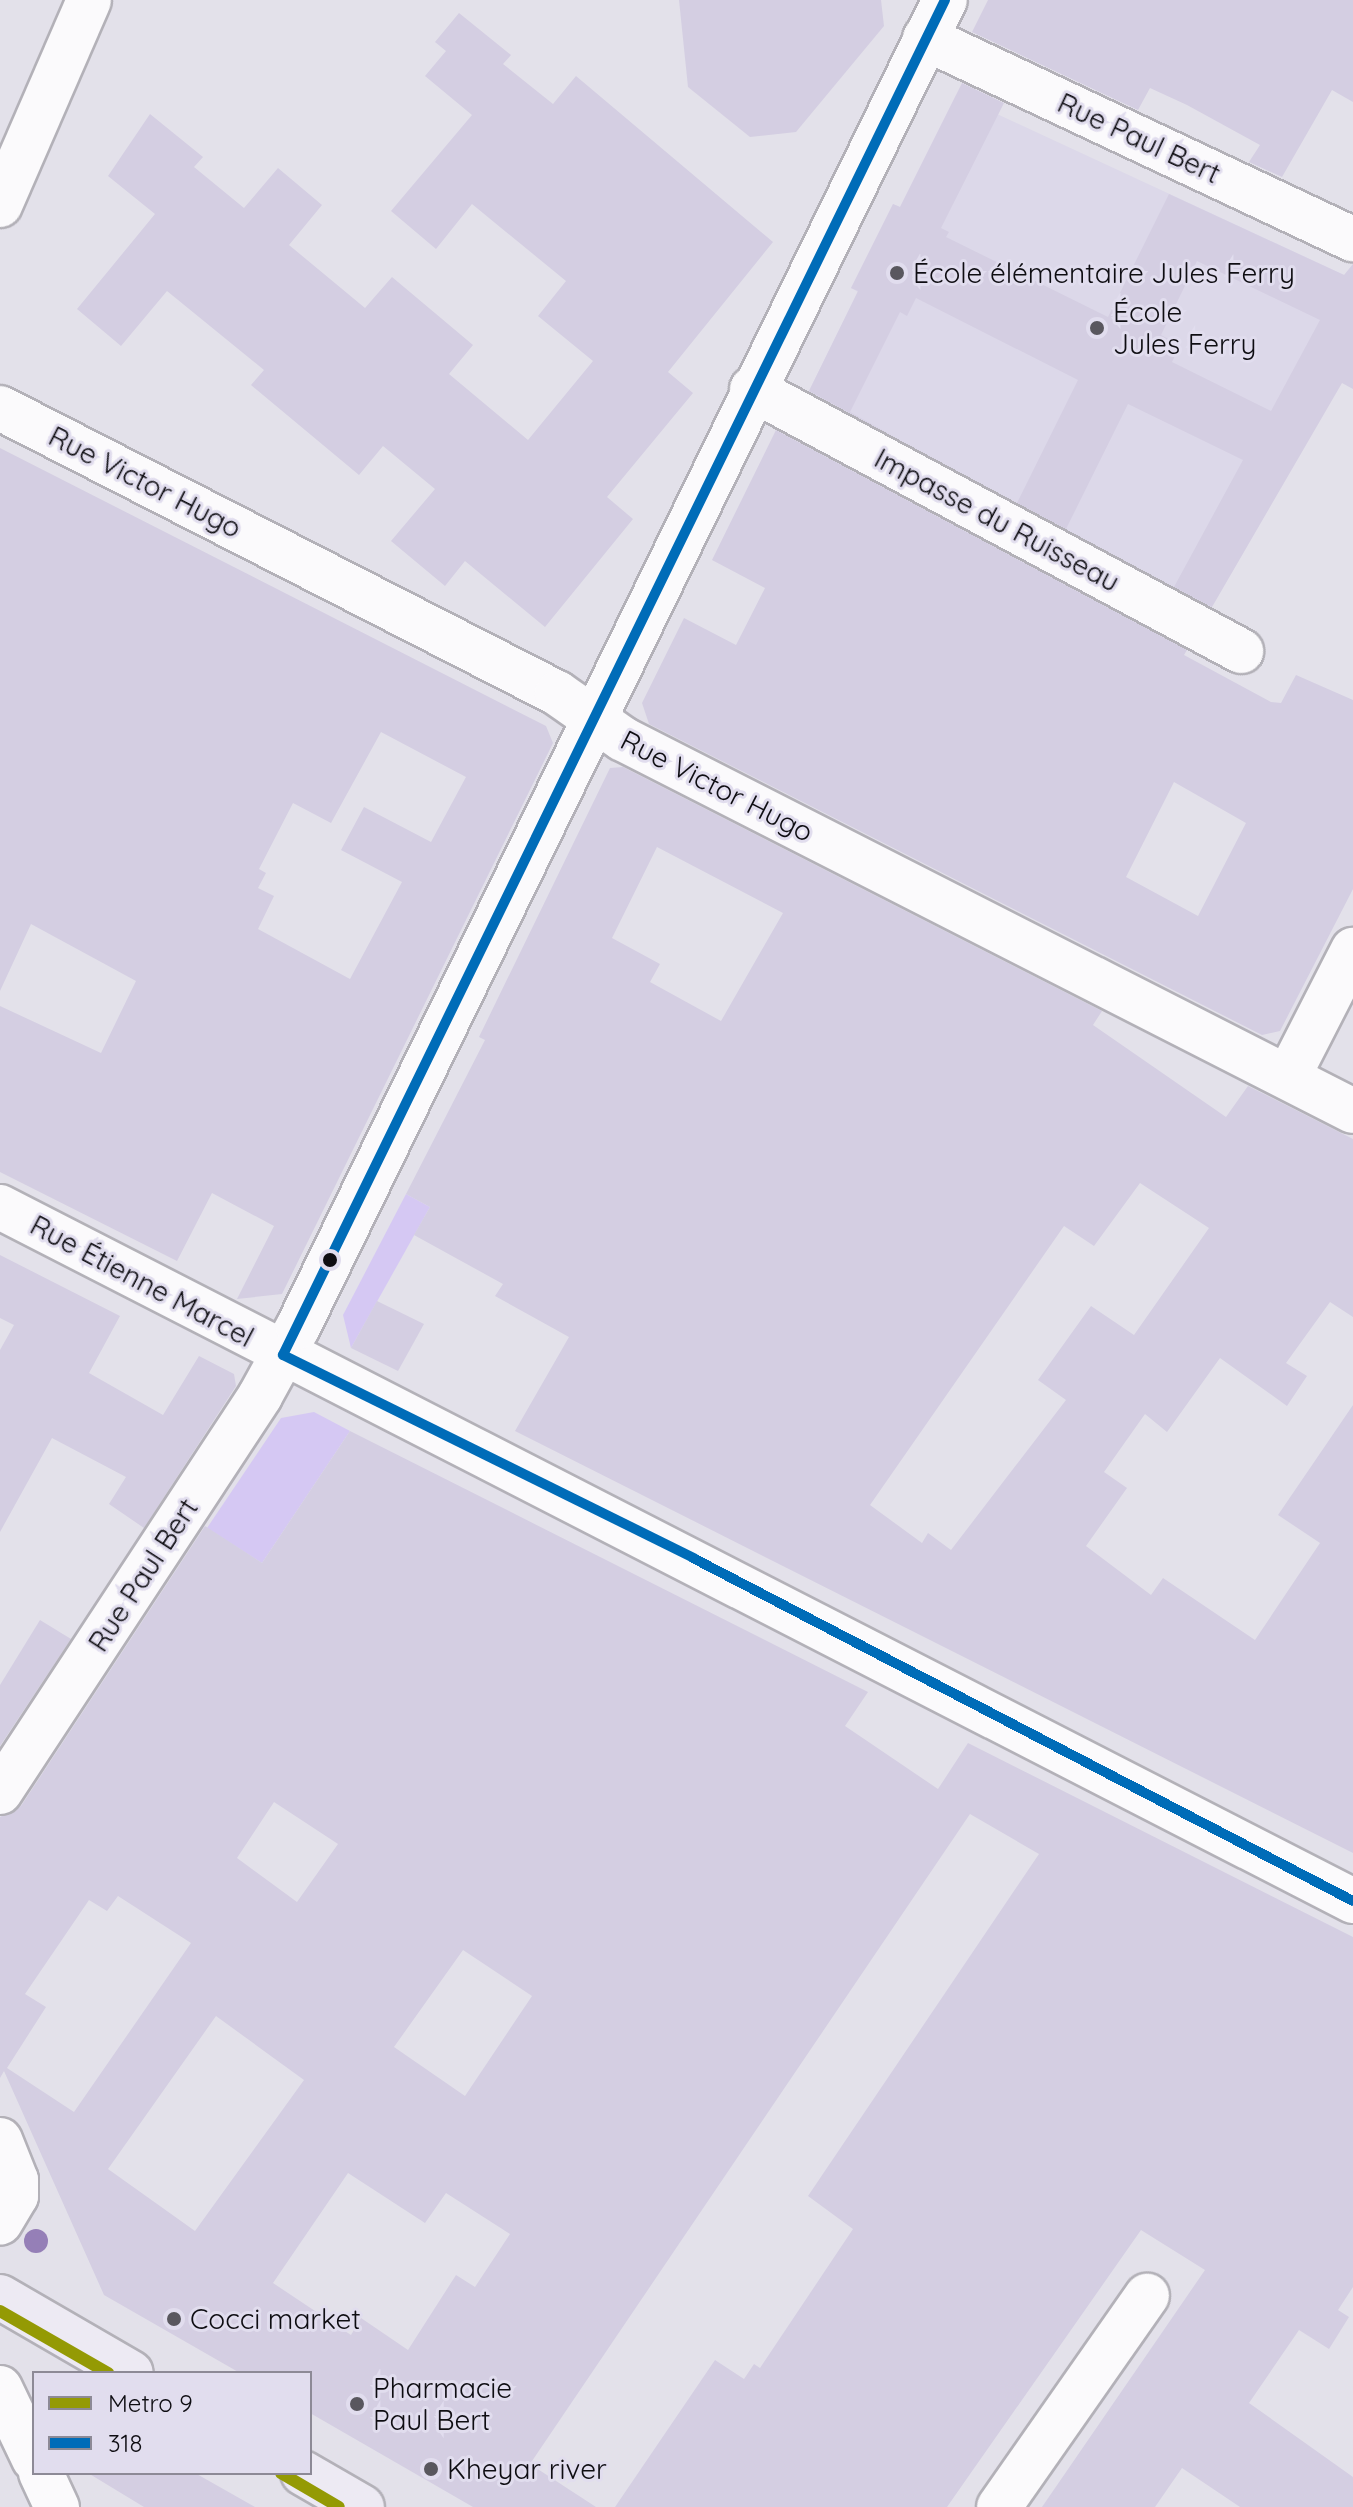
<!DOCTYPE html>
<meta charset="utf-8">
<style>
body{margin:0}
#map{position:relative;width:1353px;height:2507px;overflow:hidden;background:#e3e1ea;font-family:Quicksand,sans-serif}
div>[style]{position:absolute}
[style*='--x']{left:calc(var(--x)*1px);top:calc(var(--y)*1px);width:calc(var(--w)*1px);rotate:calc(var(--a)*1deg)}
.built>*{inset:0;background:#dcd8e9}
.green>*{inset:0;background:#d5c8f3}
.building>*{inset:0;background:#d4cee2}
.roads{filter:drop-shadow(2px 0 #b3b1b8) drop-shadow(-2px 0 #b3b1b8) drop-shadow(0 2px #b3b1b8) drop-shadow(0 -2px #b3b1b8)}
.minor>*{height:44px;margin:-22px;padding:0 22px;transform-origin:22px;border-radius:22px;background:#fbfafc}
.major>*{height:44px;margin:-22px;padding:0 22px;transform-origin:22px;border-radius:22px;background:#edeaf3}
.bus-1>*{height:10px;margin:-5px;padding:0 5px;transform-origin:5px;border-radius:5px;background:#006cb8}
.metro-1>*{height:12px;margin:-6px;padding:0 6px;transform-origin:6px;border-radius:6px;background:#949a04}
.trees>*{width:24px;height:24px;margin:-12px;border-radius:50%;background:#957fb7}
.dots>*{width:22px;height:22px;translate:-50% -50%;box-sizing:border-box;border:4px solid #e1ddee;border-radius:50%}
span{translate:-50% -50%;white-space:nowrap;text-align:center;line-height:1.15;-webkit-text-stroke:6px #e1ddee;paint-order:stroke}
.street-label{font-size:28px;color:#0e0d12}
.poi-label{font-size:28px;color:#0e0d12}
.left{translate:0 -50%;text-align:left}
.legend{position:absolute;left:32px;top:2371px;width:280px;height:104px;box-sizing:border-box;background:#e1ddee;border:2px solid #8d8a96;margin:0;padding:10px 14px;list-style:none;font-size:24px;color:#0e0d12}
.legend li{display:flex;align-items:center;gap:16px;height:40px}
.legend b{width:40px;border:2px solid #8d8a96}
</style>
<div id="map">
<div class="built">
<i style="clip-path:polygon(956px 95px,1353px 279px,1325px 411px,1203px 622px,803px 403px,858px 292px,851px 288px,893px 204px,900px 207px)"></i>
</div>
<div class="green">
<i style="clip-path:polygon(406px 1194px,430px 1207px,351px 1348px,343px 1315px)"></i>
<i style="clip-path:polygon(314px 1412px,350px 1431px,262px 1563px,207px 1528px,281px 1418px)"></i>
</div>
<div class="building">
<i style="clip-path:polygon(679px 0,881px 0,884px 26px,796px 132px,750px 137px,688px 87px)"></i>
<i style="clip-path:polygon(988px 0,1353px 0,1353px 102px,1332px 90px,1282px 177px,1249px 162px,1260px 145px,1187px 105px,1150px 88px,1138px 110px,972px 32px)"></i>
<i style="clip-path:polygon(459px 13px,511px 55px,503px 64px,553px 104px,576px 76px,773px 242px,668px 372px,693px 393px,607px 497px,633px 519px,545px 627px,465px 561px,445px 586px,391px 541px,435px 489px,383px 446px,359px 475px,251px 385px,264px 370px,167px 291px,121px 346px,77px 309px,155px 214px,108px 176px,150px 114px,203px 157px,194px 167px,244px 208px,278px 168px,322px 205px,289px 245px,365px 308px,392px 277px,473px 345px,449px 374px,528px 440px,593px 361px,538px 316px,566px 281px,472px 204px,436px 249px,391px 211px,472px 115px,425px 76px,446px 51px,435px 42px)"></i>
<i style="clip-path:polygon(evenodd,962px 83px,1004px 103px,941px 228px,949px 232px,946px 237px,1108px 317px,1169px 194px,1344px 275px,1353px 264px,1353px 389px,1342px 383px,1212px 607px,1174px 587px,1243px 460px,1128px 404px,1066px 529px,1017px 503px,1078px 380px,916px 298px,907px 316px,900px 312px,850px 412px,898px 439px,809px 391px,858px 291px,851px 288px,893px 204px,900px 207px,962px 83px,1197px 261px,1320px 320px,1271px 411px,1172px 362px,1180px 345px,1161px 335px,1197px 261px)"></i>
<i style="clip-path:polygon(evenodd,776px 430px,1187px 650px,1184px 655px,1271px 702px,1281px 703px,1296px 675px,1353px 700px,1353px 889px,1280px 1031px,1262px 1035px,649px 724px,642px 703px,684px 618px,736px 645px,765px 588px,712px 560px,776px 430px,1174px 782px,1246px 823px,1198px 916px,1126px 877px,1174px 782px)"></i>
<i style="clip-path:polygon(evenodd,0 448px,546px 726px,553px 743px,282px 1294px,237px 1299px,274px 1226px,212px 1193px,177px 1261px,0 1172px,0 1006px,101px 1053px,136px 981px,31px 924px,0 991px,0 448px,381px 732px,466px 777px,431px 842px,364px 807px,341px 850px,402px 882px,350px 979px,258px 929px,274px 896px,258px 888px,266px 873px,259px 869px,293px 803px,331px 823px,381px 732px)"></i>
<i style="clip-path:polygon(evenodd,623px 767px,1102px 1011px,1093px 1025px,1226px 1117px,1248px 1086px,1353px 1139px,1353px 1317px,1330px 1302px,1286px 1363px,1307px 1376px,1287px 1406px,1220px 1358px,1167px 1432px,1145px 1414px,1104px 1472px,1127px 1488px,1086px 1546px,1151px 1595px,1163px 1578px,1255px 1640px,1320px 1543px,1278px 1515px,1353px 1405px,1353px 1853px,515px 1431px,569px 1337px,495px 1296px,503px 1284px,414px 1235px,430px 1207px,406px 1194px,485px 1040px,479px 1037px,610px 768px,623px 767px,657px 847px,783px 913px,721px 1021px,650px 982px,660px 964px,612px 938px,657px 847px,623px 767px,1140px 1183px,1209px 1228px,1134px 1335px,1091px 1306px,1038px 1380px,1066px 1400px,951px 1550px,928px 1533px,922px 1543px,870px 1505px,1064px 1226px,1094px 1246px,1140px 1183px)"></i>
<i style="clip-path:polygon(0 1255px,120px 1316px,89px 1373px,163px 1415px,199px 1356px,234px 1374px,236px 1386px,144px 1528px,109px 1504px,126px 1477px,52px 1438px,0 1532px,0 1350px,14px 1325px,0 1318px)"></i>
<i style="clip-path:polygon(377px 1301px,424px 1324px,398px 1371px,351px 1348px)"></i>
<i style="clip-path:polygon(evenodd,350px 1431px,868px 1692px,845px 1726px,938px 1789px,968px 1743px,1353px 1937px,1353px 2287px,1338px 2310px,1349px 2317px,1329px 2349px,1299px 2330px,1249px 2403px,1353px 2477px,1353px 2507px,1240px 2507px,1182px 2468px,1155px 2507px,1042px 2507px,1205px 2270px,1141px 2230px,947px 2507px,615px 2507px,715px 2360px,744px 2379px,754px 2364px,760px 2368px,853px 2229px,808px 2196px,1039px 1854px,970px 1814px,530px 2464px,596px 2507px,473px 2507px,310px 2413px,310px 2373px,240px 2373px,104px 2295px,4px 2071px,0 2078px,0 1817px,21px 1806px,205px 1526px,262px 1563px,350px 1431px,274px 1802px,338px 1844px,297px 1902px,237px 1858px,274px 1802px,350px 1431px,118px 1896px,191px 1943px,74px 2112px,7px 2068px,46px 2007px,25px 1994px,89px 1900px,107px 1911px,118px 1896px,350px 1431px,463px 1950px,532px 1996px,465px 2096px,394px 2047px,463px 1950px,350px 1431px,216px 2016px,304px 2080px,195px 2231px,108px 2169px,216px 2016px,350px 1431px,348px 2173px,425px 2223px,446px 2193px,510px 2234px,475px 2287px,456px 2275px,408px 2350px,361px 2318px,351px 2335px,273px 2283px,348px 2173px)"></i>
<i style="clip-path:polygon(40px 1620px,71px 1639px,0 1746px,0 1685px)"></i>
<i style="clip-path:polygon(88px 2473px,195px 2473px,255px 2507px,144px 2507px)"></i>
</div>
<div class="roads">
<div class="minor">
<i style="--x:925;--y:38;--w:473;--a:25.2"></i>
<i style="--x:0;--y:205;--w:223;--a:-66.5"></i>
<i style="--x:752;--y:389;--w:555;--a:28.18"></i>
<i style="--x:0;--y:408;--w:626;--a:27.1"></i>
<i style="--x:557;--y:693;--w:80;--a:34.9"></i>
<i style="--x:623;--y:739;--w:819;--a:27"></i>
<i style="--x:1288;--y:1077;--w:143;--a:-62.9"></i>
<i style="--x:0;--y:1207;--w:1521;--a:27.15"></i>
<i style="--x:0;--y:1792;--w:474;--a:-56.7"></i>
<i style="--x:260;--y:1396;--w:79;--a:-61.2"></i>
<i style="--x:298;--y:1327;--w:1476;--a:-64.01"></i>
<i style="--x:0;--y:2140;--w:43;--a:68.2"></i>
<i style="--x:16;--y:2180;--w:16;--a:90"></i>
<i style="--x:16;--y:2196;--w:31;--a:121"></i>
<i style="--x:0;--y:2388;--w:79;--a:64.4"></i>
<i style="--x:41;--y:2473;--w:38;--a:65"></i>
<i style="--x:999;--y:2507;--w:258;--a:-55"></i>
</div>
<div class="major">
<i style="--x:0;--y:2297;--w:151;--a:30.1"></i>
<i style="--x:303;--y:2473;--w:68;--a:30"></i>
</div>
</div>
<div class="bus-1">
<i style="--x:945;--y:0;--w:1508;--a:116.04"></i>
<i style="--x:283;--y:1355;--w:458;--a:26.3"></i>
<i style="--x:693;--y:1558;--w:744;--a:27.46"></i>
</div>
<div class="metro-1">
<i style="--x:0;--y:2311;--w:125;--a:29.9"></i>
<i style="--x:281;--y:2473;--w:67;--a:30.4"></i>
</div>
<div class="trees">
<i style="left:36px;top:2241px"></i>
</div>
<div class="dots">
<i style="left:897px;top:273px;background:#59575e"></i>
<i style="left:1097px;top:328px;background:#59575e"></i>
<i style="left:330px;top:1260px;background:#0e0d12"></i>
<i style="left:174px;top:2319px;background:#59575e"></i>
<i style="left:357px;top:2404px;background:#59575e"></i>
<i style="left:431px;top:2469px;background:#59575e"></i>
</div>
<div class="street-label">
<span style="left:1139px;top:138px;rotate:25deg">Rue Paul Bert</span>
<span style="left:145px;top:482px;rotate:27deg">Rue Victor Hugo</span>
<span style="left:997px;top:520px;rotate:28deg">Impasse du Ruisseau</span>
<span style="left:717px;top:786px;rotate:27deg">Rue Victor Hugo</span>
<span style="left:142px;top:1281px;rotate:28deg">Rue Étienne Marcel</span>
<span style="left:143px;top:1575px;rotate:-57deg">Rue Paul Bert</span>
</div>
<div class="poi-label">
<span class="left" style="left:913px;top:273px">École élémentaire Jules Ferry</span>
<span class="left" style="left:1113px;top:328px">École<br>Jules Ferry</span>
<span class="left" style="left:190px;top:2319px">Cocci market</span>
<span class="left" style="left:373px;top:2404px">Pharmacie<br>Paul Bert</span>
<span class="left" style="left:447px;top:2469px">Kheyar river</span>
</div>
<ul class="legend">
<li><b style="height:10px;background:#949a04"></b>Metro 9</li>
<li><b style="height:10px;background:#006cb8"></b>318</li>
</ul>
</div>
